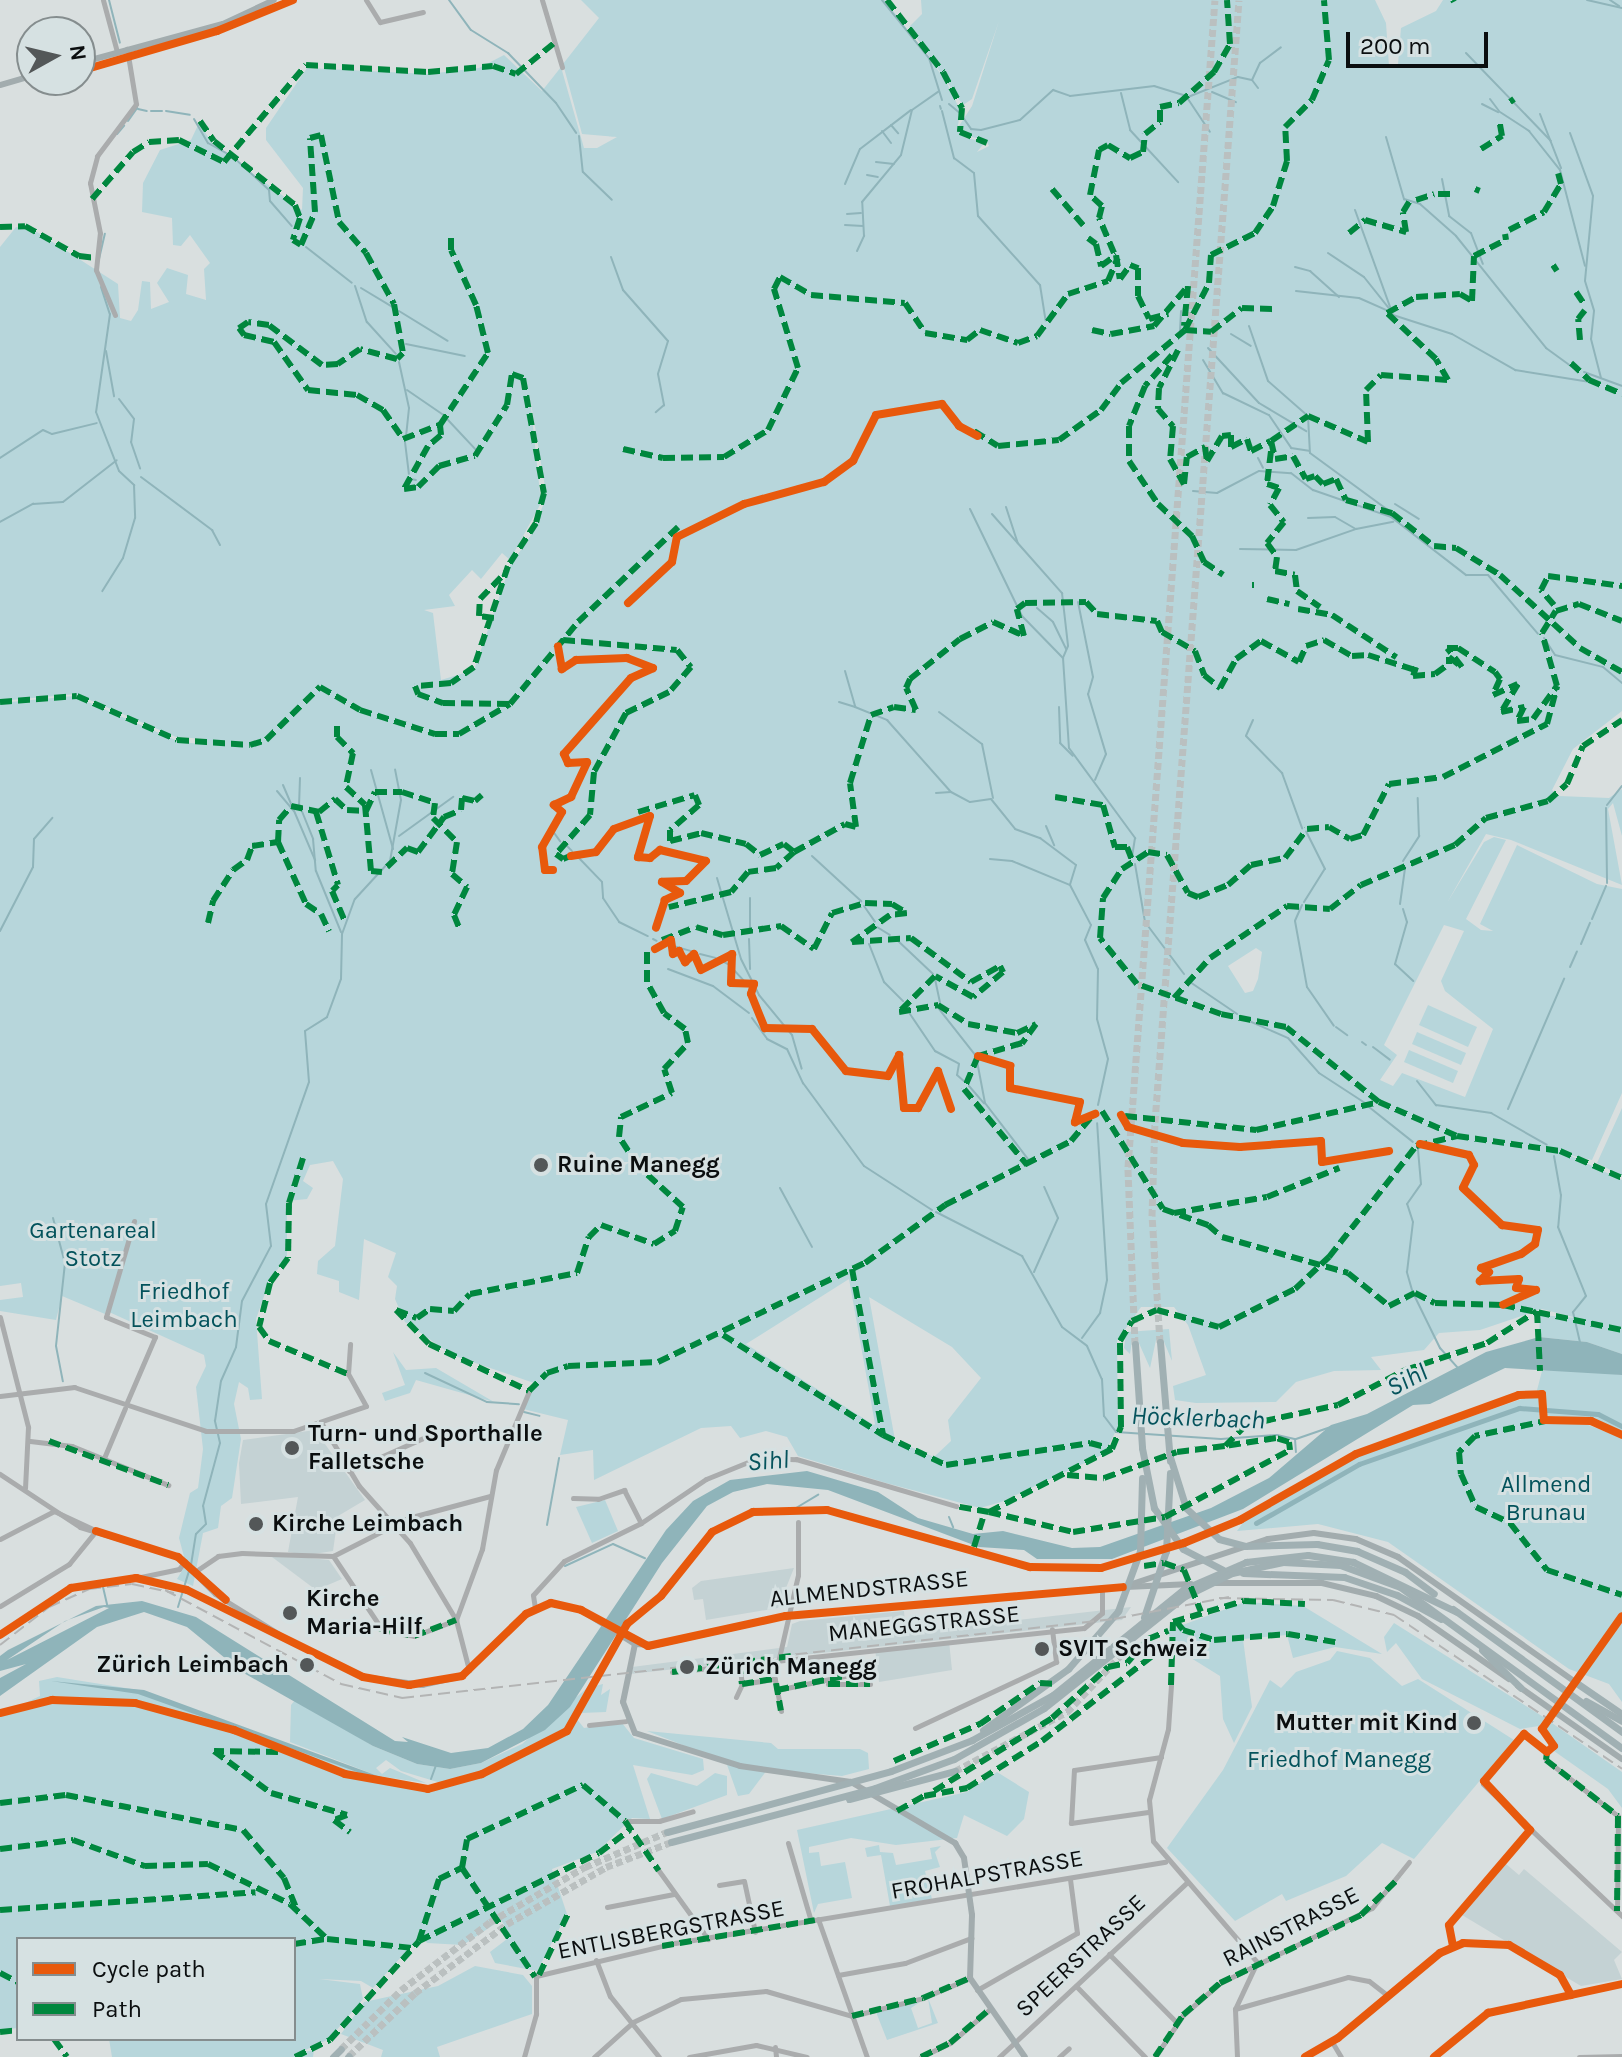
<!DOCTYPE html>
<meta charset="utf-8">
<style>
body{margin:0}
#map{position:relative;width:1622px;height:2057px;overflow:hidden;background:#d9dfdf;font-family:Karla,sans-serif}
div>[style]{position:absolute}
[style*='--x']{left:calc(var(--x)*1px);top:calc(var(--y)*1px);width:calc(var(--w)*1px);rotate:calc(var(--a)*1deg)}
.built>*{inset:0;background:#c4d2d4}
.green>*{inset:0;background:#b7d6db}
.water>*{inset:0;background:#8fb4ba}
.stream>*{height:2px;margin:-1px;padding:0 1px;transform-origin:1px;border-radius:1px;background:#8fb4ba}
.canal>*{height:5px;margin:-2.5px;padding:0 2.5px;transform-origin:2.5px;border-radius:2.5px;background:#8fb4ba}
.highway-tunnel>*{height:7px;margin-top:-3.5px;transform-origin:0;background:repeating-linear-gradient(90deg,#bac0c0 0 7px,transparent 0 10.5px)}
.minor>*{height:5px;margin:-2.5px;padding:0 2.5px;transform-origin:2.5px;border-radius:2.5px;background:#aaacad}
.major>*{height:6px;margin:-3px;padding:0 3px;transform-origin:3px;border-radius:3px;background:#a2acae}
.highway>*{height:7px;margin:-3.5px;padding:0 3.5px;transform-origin:3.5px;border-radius:3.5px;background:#a0b0b3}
.rail>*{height:2px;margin-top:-1px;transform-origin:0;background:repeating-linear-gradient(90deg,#b3b4b4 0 12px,transparent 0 18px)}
.quiet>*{height:6px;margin-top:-3px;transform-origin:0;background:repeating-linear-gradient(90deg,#00873e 0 12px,transparent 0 18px)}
.cycleway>*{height:8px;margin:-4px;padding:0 4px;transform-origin:4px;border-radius:4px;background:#e8590c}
.dots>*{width:22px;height:22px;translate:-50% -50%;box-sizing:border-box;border:4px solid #d6e1e2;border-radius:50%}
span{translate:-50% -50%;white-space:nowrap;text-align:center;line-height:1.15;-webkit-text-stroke:6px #d6e1e2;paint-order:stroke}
.poi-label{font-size:24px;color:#0b0e0f;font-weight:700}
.left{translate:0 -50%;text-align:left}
.right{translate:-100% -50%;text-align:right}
.park-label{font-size:24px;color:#03525b}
.street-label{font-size:24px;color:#0b0e0f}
.water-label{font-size:26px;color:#05535c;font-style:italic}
.legend{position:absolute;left:16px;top:1937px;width:280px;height:104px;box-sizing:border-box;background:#d6e1e2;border:2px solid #858d8e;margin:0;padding:10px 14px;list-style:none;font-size:24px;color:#0b0e0f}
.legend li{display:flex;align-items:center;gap:16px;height:40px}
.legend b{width:40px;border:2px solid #858d8e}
.north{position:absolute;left:16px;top:16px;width:80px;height:80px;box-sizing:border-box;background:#d6e1e2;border:2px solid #858d8e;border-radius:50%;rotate:82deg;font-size:22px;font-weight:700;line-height:32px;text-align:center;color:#0b0e0f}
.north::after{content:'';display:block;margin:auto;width:28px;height:36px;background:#535758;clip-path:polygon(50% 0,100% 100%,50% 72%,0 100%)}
.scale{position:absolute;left:1346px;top:32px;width:142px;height:36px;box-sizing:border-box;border:4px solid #0b0e0f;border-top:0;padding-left:10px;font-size:24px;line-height:28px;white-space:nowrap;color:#0b0e0f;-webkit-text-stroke:6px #d6e1e2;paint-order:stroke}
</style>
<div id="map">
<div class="built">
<i style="clip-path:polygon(315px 1430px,365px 1500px,338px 1516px,333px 1551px,307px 1555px,288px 1552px,298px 1497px,241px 1504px,239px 1463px,243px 1440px)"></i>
<i style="clip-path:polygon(268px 1554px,329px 1560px,342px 1579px,316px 1590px)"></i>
<i style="clip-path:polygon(794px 1568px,778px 1608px,706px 1620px,703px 1599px,694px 1600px,692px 1588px,701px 1581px)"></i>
<i style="clip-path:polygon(1131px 1607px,1122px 1620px,630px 1674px,632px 1667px,787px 1647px,792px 1624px,800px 1621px,904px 1611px,906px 1633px)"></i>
<i style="clip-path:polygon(949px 1641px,952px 1670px,879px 1682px,875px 1649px)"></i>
<i style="clip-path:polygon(1506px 1864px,1519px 1875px,1524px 1869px,1622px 1952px,1614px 1960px,1622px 1979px,1581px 1986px,1462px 1915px)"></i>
</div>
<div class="green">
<i style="clip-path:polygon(evenodd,581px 0,885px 0,946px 81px,960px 110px,958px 126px,960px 133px,966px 138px,985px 142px,977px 152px,989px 146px,986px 140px,967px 136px,959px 126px,972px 106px,999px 21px,972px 99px,963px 105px,909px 27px,922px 14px,921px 0,1375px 0,1386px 23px,1389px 66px,1398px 64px,1401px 28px,1436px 11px,1443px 0,1622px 0,1622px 711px,1573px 749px,1552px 790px,1559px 796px,1609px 798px,1622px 789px,1622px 836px,1613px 803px,1608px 809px,1622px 885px,1511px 840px,1486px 834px,1447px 903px,1484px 842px,1494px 837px,1506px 840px,1466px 919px,1481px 930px,1493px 931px,1480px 924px,1517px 845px,1597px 884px,1622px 889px,1622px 1093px,1592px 1160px,1569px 1155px,1622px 1180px,1622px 1354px,1587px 1342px,1539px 1337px,1540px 1315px,1577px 1318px,1542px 1309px,1480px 1330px,1439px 1333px,1424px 1350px,1371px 1357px,1381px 1370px,1334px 1371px,1296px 1382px,1276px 1402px,1196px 1403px,1175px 1400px,1173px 1386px,1206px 1375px,1188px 1325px,1174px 1307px,1141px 1307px,1117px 1341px,1118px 1427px,1104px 1454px,1001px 1502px,980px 1508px,886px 1483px,798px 1456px,787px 1437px,766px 1431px,740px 1438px,731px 1426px,701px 1428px,594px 1480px,593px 1450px,560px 1455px,568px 1420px,523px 1409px,534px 1383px,452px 1355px,405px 1322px,395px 1299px,397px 1286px,388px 1277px,396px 1253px,364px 1239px,359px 1300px,339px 1292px,339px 1281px,317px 1274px,318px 1261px,335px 1246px,343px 1179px,333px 1161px,310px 1165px,303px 1181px,313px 1188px,307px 1199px,287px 1201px,287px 1256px,269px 1282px,256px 1319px,262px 1399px,250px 1400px,248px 1388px,239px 1382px,234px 1404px,241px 1439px,232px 1498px,221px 1506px,218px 1528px,203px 1533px,193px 1586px,177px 1579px,186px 1564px,179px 1538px,190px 1493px,198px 1488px,203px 1449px,196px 1387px,206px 1366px,204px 1355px,109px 1312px,136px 1219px,105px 1314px,62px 1296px,56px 1320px,0 1311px,0 1300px,23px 1297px,21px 1283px,0 1286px,0 703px,74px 696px,180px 742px,202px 744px,206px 739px,176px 737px,76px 694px,0 701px,0 247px,16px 227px,37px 232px,118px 284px,120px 318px,131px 321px,138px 310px,142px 281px,150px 282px,151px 309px,169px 302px,157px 283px,167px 268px,188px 275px,186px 294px,206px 300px,204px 269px,210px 263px,190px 235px,181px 246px,173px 245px,172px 218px,142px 212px,143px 183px,160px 150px,191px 140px,199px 123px,212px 143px,302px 210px,303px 188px,266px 140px,266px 128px,307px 68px,428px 74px,479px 68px,504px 55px,542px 91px,561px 67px,584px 148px,597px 148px,617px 137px,582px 134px,563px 64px,599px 18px,581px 0,530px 397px,545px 487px,544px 503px,531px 535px,510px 566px,474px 670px,441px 680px,433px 613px,424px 610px,455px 606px,449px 595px,472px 570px,481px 579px,502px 553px,510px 560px,541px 503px,530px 397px,581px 0,1444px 925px,1464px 931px,1441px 981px,1445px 991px,1493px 1029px,1465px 1097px,1402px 1073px,1393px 1086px,1380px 1080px,1397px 1055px,1384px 1045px,1444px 925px,581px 0,1256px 948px,1262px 952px,1258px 979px,1253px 991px,1245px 993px,1228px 966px,1256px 948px,581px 0,849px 1279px,875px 1424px,874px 1425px,746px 1344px,849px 1279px,581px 0,869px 1297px,952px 1347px,981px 1378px,948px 1420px,951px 1441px,934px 1457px,895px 1440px,869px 1297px)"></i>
<i style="clip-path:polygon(1428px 1005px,1477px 1027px,1468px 1047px,1419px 1025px)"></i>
<i style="clip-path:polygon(1417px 1032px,1466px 1053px,1461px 1065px,1412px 1044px)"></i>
<i style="clip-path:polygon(1409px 1050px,1458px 1071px,1453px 1083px,1404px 1062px)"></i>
<i style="clip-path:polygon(1622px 1108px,1622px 1176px,1597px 1163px)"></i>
<i style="clip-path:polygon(1169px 1329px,1172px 1361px,1162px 1337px,1156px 1340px,1150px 1368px,1138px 1341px,1132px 1341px,1130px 1354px,1124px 1348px,1126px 1332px)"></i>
<i style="clip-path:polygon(393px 1352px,406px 1370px,436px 1368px,494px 1402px,416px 1380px,410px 1393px,385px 1401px,382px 1393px,405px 1385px)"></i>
<i style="clip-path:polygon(1566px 1367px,1622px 1375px,1622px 1433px,1589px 1419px,1539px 1415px,1540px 1423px,1583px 1423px,1622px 1438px,1622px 1702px,1609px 1684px,1569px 1669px,1388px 1542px,1318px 1524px,1237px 1531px,1245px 1520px,1357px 1456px,1536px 1394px,1542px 1371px)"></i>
<i style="clip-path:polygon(605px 1500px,618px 1531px,592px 1543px,576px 1507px)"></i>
<i style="clip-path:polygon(1245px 1602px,1303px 1606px,1382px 1654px,1335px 1647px,1293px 1658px,1287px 1635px,1243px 1639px,1252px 1707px,1234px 1743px,1223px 1719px,1220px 1676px,1170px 1645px,1169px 1630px)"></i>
<i style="clip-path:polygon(1394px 1623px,1545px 1718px,1539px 1726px,1520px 1729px,1422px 1679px,1396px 1643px,1387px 1652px,1384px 1637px)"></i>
<i style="clip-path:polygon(1337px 1651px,1370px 1658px,1402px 1686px,1418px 1679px,1514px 1740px,1414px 1859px,1382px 1843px,1346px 1876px,1286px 1901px,1282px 1894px,1235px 1921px,1167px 1848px,1223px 1770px,1270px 1680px,1281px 1688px,1296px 1672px,1330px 1660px)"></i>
<i style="clip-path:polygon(57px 1677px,144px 1691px,374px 1778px,439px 1788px,441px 1783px,401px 1771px,386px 1760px,376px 1768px,382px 1774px,390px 1768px,426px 1783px,378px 1776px,290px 1742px,291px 1705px,296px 1699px,373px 1746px,417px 1764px,450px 1769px,481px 1763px,522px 1744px,587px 1688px,603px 1684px,601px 1695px,610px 1689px,606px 1712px,581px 1713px,576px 1718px,584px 1728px,622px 1723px,634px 1738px,703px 1759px,704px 1770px,692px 1775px,633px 1765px,650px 1819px,632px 1818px,597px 1852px,552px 1869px,567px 1914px,537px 1971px,495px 1963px,490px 1952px,511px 1936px,501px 1920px,463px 1945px,427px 1943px,421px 1935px,373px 1988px,361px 1981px,319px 1979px,360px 1984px,363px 1999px,329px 2039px,299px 2053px,314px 2050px,313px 2057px,112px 2057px,109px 2039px,294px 2039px,294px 1939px,18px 1939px,18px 2028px,0 2030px,0 1715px,40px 1696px,39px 1681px)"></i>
<i style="clip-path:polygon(1549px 1721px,1622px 1772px,1622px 1808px,1608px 1789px,1554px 1751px,1543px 1729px)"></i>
<i style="clip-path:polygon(647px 1731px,771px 1743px,778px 1749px,860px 1749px,868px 1753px,869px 1769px,842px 1776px,767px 1770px,749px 1794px,738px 1796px,726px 1762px)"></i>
<i style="clip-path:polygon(997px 1772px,1029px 1792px,1024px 1819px,1007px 1836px,964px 1815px,957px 1838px,896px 1845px,851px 1838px,809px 1847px,809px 1853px,819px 1852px,821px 1866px,845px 1862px,852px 1898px,818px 1904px,814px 1913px,797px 1830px,967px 1792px)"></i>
<i style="clip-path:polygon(651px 1773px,697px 1786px,715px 1773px,727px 1776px,727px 1795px,662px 1819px,647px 1779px)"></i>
<i style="clip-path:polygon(879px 1845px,880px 1852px,893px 1853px,896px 1865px,932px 1859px,930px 1848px,941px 1846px,935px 1852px,940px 1867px,925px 1871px,932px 1899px,890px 1906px,881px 1855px,867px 1857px,865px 1848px)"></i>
<i style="clip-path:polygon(475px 1966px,523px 1975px,532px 1986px,532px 2014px,437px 2047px,440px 2057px,381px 2057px,383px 2050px,341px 2034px,364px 2002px,438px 1986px)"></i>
<i style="clip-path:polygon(928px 1998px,938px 2023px,887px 2040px,876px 2012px,920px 2002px,911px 2008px,918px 2028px,932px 2023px)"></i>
</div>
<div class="water">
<i style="clip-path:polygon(evenodd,1539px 1337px,1587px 1342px,1622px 1354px,1622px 1375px,1505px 1368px,1430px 1404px,1413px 1405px,1243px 1509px,1112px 1559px,1037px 1559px,1024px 1550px,979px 1547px,828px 1490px,767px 1484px,733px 1492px,707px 1506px,662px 1563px,570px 1707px,545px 1730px,481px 1763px,450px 1769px,417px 1764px,373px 1746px,242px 1672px,187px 1627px,144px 1612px,97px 1627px,0 1696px,0 1678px,26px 1664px,0 1671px,0 1656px,8px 1650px,96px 1606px,142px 1601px,196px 1617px,395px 1741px,408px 1742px,402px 1737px,451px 1753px,488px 1748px,523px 1729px,548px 1705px,666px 1530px,693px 1501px,730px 1480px,807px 1471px,878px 1492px,918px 1518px,973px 1534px,1003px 1531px,1072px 1548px,1100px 1547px,1211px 1508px,1269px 1478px,1331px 1425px,1367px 1414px,1486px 1352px,1539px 1337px,104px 1607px,109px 1608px,7px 1660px,65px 1621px,104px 1607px)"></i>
<i style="clip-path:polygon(51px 1681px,144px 1690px,378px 1776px,430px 1788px,374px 1778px,138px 1694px)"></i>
</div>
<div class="stream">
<i style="--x:109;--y:0;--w:44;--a:75.7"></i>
<i style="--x:449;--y:0;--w:37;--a:54"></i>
<i style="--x:471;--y:30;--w:44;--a:31.9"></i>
<i style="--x:508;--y:53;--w:69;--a:46.2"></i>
<i style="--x:556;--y:103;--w:36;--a:56"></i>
<i style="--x:882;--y:0;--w:75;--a:51"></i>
<i style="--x:929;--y:58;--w:44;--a:72.8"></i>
<i style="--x:1587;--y:0;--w:36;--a:13"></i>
<i style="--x:1610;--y:0;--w:11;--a:34"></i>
<i style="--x:1466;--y:53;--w:122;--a:46"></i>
<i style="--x:1252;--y:80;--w:10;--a:53"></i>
<i style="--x:1212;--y:92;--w:26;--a:23"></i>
<i style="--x:1121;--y:93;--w:38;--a:76"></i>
<i style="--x:1130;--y:130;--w:71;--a:47.3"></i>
<i style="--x:1188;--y:97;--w:54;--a:-21.8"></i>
<i style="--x:1238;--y:77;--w:14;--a:12"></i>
<i style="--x:1252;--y:80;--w:19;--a:-65"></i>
<i style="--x:1260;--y:63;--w:26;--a:-37"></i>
<i style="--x:1490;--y:99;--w:15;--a:53"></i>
<i style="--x:949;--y:104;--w:16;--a:40"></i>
<i style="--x:1482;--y:104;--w:18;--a:27"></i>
<i style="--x:940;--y:106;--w:3;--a:72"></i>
<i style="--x:138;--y:109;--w:9;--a:13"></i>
<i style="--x:151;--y:111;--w:11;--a:0"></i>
<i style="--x:166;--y:111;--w:24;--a:9"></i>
<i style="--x:942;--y:111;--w:49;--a:75.7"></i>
<i style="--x:954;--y:158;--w:25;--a:37"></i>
<i style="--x:974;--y:173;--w:43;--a:84.7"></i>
<i style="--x:978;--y:216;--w:93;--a:48.1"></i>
<i style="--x:1040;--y:285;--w:36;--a:81"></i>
<i style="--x:1500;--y:112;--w:35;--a:33"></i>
<i style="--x:1529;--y:131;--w:50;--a:51.5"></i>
<i style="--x:1560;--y:170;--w:99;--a:75.4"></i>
<i style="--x:1540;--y:114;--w:58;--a:68.7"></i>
<i style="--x:962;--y:116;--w:16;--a:55"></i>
<i style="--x:971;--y:129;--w:10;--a:6"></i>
<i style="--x:981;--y:130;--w:40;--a:-14.4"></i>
<i style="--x:1020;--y:120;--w:45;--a:-42.3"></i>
<i style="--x:1053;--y:90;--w:18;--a:19"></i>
<i style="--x:1070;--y:96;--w:85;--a:-6.8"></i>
<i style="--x:1154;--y:86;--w:34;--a:17"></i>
<i style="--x:1186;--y:96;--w:43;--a:56.3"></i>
<i style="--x:194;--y:119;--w:28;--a:60"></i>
<i style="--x:208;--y:143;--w:21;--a:29"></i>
<i style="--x:128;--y:121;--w:16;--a:-55"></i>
<i style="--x:891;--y:125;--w:11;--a:49"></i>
<i style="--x:882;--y:131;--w:15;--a:53"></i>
<i style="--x:1570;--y:133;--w:67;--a:69.9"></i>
<i style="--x:1593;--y:196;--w:85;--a:95.4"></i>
<i style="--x:1585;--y:281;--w:31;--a:73"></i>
<i style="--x:1594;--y:311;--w:28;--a:96"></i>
<i style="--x:1591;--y:339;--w:40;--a:75.6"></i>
<i style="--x:117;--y:134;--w:11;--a:-49"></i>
<i style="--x:579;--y:136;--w:36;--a:84"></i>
<i style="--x:583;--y:172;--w:40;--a:44"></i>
<i style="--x:1386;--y:137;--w:65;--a:73.8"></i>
<i style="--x:1404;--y:199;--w:17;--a:17"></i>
<i style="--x:1420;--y:204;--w:48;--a:41.6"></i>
<i style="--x:1456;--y:236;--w:144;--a:51.2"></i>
<i style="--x:1546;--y:348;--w:34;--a:36"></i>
<i style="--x:231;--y:155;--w:52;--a:42.6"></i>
<i style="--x:269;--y:190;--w:11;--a:85"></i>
<i style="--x:270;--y:201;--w:33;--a:49"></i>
<i style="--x:876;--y:162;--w:18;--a:6"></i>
<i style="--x:867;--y:175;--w:11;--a:10"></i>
<i style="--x:1442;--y:179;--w:38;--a:79"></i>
<i style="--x:1449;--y:216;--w:28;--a:38"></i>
<i style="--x:1471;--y:233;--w:33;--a:69"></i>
<i style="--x:845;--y:184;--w:38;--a:-67"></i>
<i style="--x:860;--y:149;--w:64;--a:-37.4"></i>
<i style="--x:1355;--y:210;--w:112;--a:70.1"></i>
<i style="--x:1393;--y:315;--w:62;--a:17.9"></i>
<i style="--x:1452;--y:334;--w:73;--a:29.7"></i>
<i style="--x:1515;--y:370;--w:76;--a:9.1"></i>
<i style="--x:847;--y:214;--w:14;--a:-4"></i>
<i style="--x:845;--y:225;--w:18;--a:3"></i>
<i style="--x:306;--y:247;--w:58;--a:38"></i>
<i style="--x:857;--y:251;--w:17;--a:-65"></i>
<i style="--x:864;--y:236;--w:34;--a:-93"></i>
<i style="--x:862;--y:202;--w:61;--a:-50.3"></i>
<i style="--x:901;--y:155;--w:46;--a:-76.3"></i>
<i style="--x:912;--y:110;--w:33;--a:-35"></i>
<i style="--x:1328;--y:253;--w:43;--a:33.7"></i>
<i style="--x:1364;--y:277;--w:43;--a:51.5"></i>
<i style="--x:611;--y:257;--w:35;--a:70"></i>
<i style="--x:623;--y:290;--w:68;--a:48.6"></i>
<i style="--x:668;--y:341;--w:34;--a:107"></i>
<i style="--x:658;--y:374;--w:32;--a:79"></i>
<i style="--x:664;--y:405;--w:11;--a:139"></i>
<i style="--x:99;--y:259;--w:26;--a:-77"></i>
<i style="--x:1295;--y:267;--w:16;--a:15"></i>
<i style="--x:1310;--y:271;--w:39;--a:42"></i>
<i style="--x:355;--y:286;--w:38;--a:72"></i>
<i style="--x:367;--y:322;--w:43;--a:47.8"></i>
<i style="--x:101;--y:287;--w:28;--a:72"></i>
<i style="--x:110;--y:314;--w:99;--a:98.1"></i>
<i style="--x:96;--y:412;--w:63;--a:68.7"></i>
<i style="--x:119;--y:471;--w:21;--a:43"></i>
<i style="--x:134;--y:485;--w:33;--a:88"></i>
<i style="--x:135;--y:518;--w:42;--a:106.7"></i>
<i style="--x:123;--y:558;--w:39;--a:122"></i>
<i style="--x:361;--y:288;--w:39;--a:31"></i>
<i style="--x:1296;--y:291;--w:63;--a:6.3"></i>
<i style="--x:1359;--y:298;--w:30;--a:24"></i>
<i style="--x:399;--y:311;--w:57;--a:31.5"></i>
<i style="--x:1249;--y:326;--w:58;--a:70.9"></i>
<i style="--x:1268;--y:381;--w:53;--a:41.2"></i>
<i style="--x:1308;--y:416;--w:37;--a:87"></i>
<i style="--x:1310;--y:453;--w:97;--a:36.2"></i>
<i style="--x:1180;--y:331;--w:20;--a:-87"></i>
<i style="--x:1231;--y:334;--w:23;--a:31"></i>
<i style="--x:406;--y:344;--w:60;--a:11.5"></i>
<i style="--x:1208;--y:348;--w:75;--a:47.2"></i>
<i style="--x:1259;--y:403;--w:55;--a:30.8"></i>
<i style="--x:106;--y:351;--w:46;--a:79.9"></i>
<i style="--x:1203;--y:360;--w:39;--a:59"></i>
<i style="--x:1223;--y:393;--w:51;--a:25.6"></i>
<i style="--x:1269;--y:415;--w:40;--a:56"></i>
<i style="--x:1291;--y:448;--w:18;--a:9"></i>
<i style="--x:399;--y:362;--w:47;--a:77.7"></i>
<i style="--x:409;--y:408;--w:29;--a:96"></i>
<i style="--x:1584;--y:372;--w:40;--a:20.2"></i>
<i style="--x:407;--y:390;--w:46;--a:34.4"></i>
<i style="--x:119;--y:399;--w:25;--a:53"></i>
<i style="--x:134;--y:419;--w:23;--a:97"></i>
<i style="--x:131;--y:442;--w:28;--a:71"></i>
<i style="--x:448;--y:420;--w:42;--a:46.9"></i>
<i style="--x:405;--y:442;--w:32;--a:83"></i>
<i style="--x:0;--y:458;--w:51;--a:-33.1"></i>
<i style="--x:43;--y:430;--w:10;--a:24"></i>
<i style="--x:52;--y:434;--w:46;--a:-13.7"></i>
<i style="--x:1258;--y:458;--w:11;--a:63"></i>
<i style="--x:141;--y:477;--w:89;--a:36.7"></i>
<i style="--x:212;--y:530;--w:17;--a:62"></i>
<i style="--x:411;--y:479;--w:5;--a:11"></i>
<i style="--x:1193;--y:491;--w:24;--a:5"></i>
<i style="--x:1217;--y:493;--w:47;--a:-27.6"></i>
<i style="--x:1259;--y:471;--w:32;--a:4"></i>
<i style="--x:1291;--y:473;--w:28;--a:38"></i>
<i style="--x:1313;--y:490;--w:83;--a:19.1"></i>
<i style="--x:1391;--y:517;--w:95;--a:37.7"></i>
<i style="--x:1466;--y:575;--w:22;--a:0"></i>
<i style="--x:1488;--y:575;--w:77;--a:49.7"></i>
<i style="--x:1395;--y:504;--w:28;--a:32"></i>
<i style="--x:1006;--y:507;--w:38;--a:72"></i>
<i style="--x:970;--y:509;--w:119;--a:64.1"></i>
<i style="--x:1022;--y:616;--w:59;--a:45.7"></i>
<i style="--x:1063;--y:658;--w:90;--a:86.2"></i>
<i style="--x:1069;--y:748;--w:112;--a:53.7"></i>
<i style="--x:1135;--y:838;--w:18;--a:99"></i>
<i style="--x:992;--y:514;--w:106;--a:48.5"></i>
<i style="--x:1062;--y:593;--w:53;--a:83.5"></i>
<i style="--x:1068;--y:646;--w:13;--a:113"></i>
<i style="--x:1308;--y:518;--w:27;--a:-2"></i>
<i style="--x:1335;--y:517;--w:24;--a:30"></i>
<i style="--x:1356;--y:529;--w:38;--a:-11"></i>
<i style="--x:0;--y:522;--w:38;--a:-29"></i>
<i style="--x:33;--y:504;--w:30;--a:-4"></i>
<i style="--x:63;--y:502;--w:68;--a:-37.9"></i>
<i style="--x:1240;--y:549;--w:56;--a:1"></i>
<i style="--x:1296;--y:550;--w:64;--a:-19.3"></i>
<i style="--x:1078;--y:602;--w:76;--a:78.7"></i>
<i style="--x:1093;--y:677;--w:18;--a:106"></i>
<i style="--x:1088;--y:694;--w:63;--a:73.3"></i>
<i style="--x:1106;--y:754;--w:28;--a:113"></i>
<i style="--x:1037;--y:608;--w:21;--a:41"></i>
<i style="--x:1053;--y:622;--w:30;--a:64"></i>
<i style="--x:1544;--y:638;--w:20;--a:57"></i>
<i style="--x:1555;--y:655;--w:49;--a:14"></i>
<i style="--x:1603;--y:667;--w:25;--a:40"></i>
<i style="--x:845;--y:671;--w:37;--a:74"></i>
<i style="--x:855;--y:707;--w:35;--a:22"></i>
<i style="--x:887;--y:720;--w:96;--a:48.4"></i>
<i style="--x:951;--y:792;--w:21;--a:28"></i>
<i style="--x:970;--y:802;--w:21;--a:-8"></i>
<i style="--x:991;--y:799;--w:38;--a:51"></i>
<i style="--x:1015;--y:829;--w:27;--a:20"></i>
<i style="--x:1040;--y:838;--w:45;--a:36.9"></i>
<i style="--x:1076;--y:865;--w:21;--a:107"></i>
<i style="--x:1070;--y:885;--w:45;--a:62.3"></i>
<i style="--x:1091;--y:925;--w:16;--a:112"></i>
<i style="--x:1085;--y:940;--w:32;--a:66"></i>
<i style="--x:1098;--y:969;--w:50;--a:91.1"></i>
<i style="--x:1097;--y:1019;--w:41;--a:74.6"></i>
<i style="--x:1108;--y:1059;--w:47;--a:102.3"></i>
<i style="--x:839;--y:702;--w:17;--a:17"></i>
<i style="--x:1059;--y:707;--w:36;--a:88"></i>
<i style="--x:1060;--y:743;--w:18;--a:45"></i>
<i style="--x:939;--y:712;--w:54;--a:36.7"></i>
<i style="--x:982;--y:744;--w:55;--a:78.5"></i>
<i style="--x:1253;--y:720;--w:17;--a:114"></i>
<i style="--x:1246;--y:736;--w:52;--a:45.8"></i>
<i style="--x:1282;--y:773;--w:59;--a:70"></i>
<i style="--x:371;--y:770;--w:82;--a:74.4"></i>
<i style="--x:300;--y:778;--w:26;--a:92"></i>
<i style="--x:299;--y:804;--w:38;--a:68"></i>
<i style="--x:313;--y:839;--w:32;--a:85"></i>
<i style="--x:316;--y:871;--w:66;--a:67.7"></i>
<i style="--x:283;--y:785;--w:82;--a:66.9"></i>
<i style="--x:277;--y:791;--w:26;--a:50"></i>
<i style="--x:936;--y:793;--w:15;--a:-4"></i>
<i style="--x:1607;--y:805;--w:24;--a:-52"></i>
<i style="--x:1606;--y:808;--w:75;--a:89.2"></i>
<i style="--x:1046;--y:826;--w:21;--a:67"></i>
<i style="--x:552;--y:830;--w:14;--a:54"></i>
<i style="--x:399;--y:836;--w:67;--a:-35.8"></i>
<i style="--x:566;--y:845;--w:8;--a:45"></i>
<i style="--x:577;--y:856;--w:36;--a:46"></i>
<i style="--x:602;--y:882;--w:16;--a:86"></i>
<i style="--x:603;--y:898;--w:29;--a:56"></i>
<i style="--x:619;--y:922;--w:32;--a:26"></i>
<i style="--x:812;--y:856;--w:67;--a:42.6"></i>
<i style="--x:990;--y:859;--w:22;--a:5"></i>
<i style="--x:1012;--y:861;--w:63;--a:22.5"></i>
<i style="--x:1403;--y:861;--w:30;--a:-57"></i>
<i style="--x:1419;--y:836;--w:38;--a:-92"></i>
<i style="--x:1135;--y:864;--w:59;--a:80.2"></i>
<i style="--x:1145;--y:922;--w:65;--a:53.1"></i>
<i style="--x:717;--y:878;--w:84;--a:73.5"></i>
<i style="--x:741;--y:959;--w:40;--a:63.4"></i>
<i style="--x:759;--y:995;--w:52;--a:50.5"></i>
<i style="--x:792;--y:1035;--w:35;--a:74"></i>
<i style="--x:750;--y:898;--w:32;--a:90"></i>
<i style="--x:1304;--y:902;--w:39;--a:-58"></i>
<i style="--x:1325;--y:869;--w:42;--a:-116.6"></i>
<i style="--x:1400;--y:904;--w:37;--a:-82"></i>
<i style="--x:1302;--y:905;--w:17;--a:114"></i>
<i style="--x:1295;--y:921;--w:67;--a:79.7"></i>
<i style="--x:1307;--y:987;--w:47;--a:55.3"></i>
<i style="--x:864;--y:906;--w:19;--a:55"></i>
<i style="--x:1403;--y:909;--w:14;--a:73"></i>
<i style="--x:1407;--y:922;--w:44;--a:105.9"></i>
<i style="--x:1395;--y:964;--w:25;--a:43"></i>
<i style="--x:1592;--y:919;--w:36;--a:-67"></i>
<i style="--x:877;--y:927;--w:15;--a:32"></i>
<i style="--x:0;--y:931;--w:72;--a:-62.7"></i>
<i style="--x:33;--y:867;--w:28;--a:-88"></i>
<i style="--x:34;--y:839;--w:28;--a:-49"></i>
<i style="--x:653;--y:939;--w:4;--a:27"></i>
<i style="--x:749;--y:939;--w:30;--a:88"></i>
<i style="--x:896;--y:939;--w:51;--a:43.4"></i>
<i style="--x:663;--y:943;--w:33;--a:16"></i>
<i style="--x:869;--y:944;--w:41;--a:68.5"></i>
<i style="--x:884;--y:982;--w:27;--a:45"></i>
<i style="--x:1581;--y:944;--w:23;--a:-67"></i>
<i style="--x:700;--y:954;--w:16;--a:14"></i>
<i style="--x:720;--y:960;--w:9;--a:27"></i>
<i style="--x:1570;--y:967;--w:17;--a:-66"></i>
<i style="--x:732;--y:968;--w:18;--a:47"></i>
<i style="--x:668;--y:969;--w:48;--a:20.7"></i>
<i style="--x:713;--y:986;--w:45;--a:36.9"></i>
<i style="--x:935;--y:979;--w:24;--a:78"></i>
<i style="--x:1190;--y:982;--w:57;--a:34.2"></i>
<i style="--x:747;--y:983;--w:7;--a:45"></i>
<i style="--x:905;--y:1004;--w:7;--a:63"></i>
<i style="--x:939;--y:1009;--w:60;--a:51.8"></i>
<i style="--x:910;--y:1014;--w:45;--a:56"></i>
<i style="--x:935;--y:1051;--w:27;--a:28"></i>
<i style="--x:959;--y:1064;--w:11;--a:100"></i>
<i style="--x:957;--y:1075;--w:9;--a:41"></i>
<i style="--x:1240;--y:1017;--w:52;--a:23.6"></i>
<i style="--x:1288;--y:1038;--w:47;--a:48.5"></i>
<i style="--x:1319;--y:1073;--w:55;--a:33.1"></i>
<i style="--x:752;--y:1018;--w:26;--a:54"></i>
<i style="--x:767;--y:1039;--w:22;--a:27"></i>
<i style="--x:787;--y:1049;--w:38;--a:65"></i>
<i style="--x:803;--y:1083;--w:103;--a:53.7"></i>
<i style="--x:864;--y:1166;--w:81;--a:32.9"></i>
<i style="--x:1336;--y:1027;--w:14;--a:36"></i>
<i style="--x:1362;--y:1042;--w:5;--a:37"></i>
<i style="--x:1373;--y:1047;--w:21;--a:37"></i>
<i style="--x:977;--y:1061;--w:43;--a:79.2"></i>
<i style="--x:985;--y:1103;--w:71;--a:52.5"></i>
<i style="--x:1417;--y:1081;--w:31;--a:52"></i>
<i style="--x:1436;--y:1105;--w:56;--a:8.3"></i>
<i style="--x:1491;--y:1113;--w:64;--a:29.7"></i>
<i style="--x:969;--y:1086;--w:23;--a:49"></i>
<i style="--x:1369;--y:1107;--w:56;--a:38.5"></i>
<i style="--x:1508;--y:1109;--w:142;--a:-66.7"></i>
<i style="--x:1554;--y:1156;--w:40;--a:80"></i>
<i style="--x:1561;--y:1195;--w:32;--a:95"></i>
<i style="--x:1558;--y:1227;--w:74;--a:67.9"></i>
<i style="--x:1586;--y:1296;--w:21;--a:129"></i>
<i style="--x:1573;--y:1312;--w:31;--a:77"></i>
<i style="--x:780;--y:1188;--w:67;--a:61.5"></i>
<i style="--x:936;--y:1212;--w:97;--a:27.1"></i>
<i style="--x:1022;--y:1256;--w:81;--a:60.6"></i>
<i style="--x:1062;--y:1327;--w:31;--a:37"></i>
<i style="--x:1087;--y:1346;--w:36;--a:66"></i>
<i style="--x:1102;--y:1379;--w:37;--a:87"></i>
<i style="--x:1104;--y:1416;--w:20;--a:53"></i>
<i style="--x:1116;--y:1432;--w:105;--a:3.8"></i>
<i style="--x:1221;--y:1439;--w:56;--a:-4.1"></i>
<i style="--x:1277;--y:1435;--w:18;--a:13"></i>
<i style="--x:1295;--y:1439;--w:13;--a:86"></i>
<i style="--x:53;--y:1218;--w:47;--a:75.1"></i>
<i style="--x:65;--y:1263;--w:83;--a:96.2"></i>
<i style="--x:56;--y:1346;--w:36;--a:79"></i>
<i style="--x:1034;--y:1272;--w:59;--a:-66"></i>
<i style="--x:1058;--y:1218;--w:34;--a:-114"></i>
<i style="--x:1412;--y:1290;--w:19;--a:-106"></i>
<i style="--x:1407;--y:1272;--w:50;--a:-83.2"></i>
<i style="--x:1413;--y:1222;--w:19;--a:-108"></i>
<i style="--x:1407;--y:1204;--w:24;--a:-55"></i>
<i style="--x:1421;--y:1184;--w:37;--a:-95"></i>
<i style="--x:1415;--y:1297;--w:57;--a:63.9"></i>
<i style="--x:1440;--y:1348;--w:28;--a:48"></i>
<i style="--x:1082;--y:1338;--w:31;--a:-54"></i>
<i style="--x:1100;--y:1313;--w:34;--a:-78"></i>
<i style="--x:1107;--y:1280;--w:157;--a:-93.6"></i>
<i style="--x:425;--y:1373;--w:68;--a:25.1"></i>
<i style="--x:487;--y:1402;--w:32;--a:4"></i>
<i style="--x:524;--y:1412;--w:16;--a:14"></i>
<i style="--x:1296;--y:1439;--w:36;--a:-19"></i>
<i style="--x:796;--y:1508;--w:26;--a:-31"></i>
<i style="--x:949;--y:1517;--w:11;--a:68"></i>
<i style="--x:547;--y:1525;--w:68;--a:-79.8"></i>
<i style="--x:191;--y:1565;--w:31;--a:-81"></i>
<i style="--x:196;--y:1534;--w:14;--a:-45"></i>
<i style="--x:206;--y:1524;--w:18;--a:-99"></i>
<i style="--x:203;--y:1506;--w:65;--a:-74.9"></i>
<i style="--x:220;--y:1443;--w:23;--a:-103"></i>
<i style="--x:215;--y:1421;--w:40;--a:-81.5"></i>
<i style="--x:221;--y:1381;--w:37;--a:-66"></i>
<i style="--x:236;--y:1347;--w:46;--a:-82.6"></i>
<i style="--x:242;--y:1301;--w:62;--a:-62.2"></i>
<i style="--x:271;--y:1246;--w:42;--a:-96.8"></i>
<i style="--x:266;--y:1204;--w:129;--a:-70.6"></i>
<i style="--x:309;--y:1082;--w:51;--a:-94.5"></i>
<i style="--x:305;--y:1031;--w:26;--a:-32"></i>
<i style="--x:327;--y:1017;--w:40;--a:-69.8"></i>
<i style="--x:341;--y:979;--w:45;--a:-88.7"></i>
<i style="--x:342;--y:934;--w:37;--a:-70"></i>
<i style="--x:355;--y:899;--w:52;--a:-47.4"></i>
<i style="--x:390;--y:861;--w:62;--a:-79.8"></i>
<i style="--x:401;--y:800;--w:31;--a:-101"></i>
<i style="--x:565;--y:1566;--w:53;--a:-24.6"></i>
<i style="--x:613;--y:1544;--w:35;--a:24"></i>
<i style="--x:103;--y:1587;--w:18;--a:77"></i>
<i style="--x:178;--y:1607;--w:38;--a:-73"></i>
<i style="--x:431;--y:1779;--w:15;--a:-70"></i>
</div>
<div class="canal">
<i style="--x:1256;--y:1523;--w:119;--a:-29.8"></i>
<i style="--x:1359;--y:1464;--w:170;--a:-19.3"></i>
<i style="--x:1519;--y:1408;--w:79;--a:4.3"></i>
<i style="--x:1598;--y:1414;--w:27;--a:27"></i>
</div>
<div class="highway-tunnel">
<i style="--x:1160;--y:1342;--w:126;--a:-93.6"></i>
<i style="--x:1152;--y:1216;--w:94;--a:-88.2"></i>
<i style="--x:1155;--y:1122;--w:1125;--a:-85.72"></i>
<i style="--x:1135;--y:1344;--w:177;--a:-92.3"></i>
<i style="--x:1128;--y:1167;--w:1170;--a:-85.74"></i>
<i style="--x:955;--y:1771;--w:127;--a:-27.8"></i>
<i style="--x:1067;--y:1712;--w:77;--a:-46.6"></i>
<i style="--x:341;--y:2049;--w:84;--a:-44.5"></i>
<i style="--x:401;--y:1990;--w:112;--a:-37.4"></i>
<i style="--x:490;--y:1922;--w:110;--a:-30.1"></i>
<i style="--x:585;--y:1867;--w:89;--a:-23.1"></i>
<i style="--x:349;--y:2056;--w:91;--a:-43.7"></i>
<i style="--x:415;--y:1993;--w:115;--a:-36.9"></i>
<i style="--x:507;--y:1924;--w:114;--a:-29.9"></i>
<i style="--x:606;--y:1867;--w:70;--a:-21"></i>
</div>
<div class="minor">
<i style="--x:103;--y:0;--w:54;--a:74.9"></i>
<i style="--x:366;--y:0;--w:26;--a:58"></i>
<i style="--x:380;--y:22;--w:44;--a:-13.1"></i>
<i style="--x:542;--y:0;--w:70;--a:73.4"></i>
<i style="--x:115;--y:315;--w:49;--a:-112.9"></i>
<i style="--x:96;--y:270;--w:37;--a:-84"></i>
<i style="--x:100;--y:233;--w:51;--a:-101.3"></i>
<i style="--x:90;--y:183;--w:28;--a:-75"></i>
<i style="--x:97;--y:156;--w:65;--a:-53.1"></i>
<i style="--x:136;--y:104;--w:56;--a:-99.3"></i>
<i style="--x:0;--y:1317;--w:114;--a:75.7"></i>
<i style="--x:28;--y:1427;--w:61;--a:92.8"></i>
<i style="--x:0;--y:1396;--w:75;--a:-6.9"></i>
<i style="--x:74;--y:1387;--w:139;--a:18.4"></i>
<i style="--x:206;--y:1431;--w:87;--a:0"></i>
<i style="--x:293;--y:1431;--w:77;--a:-18.9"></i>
<i style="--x:366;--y:1406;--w:37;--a:-119"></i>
<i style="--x:348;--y:1374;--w:30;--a:-86"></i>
<i style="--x:127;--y:1402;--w:71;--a:-66.7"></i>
<i style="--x:155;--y:1337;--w:53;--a:-157.8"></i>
<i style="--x:106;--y:1317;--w:100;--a:-73.7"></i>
<i style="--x:322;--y:1424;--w:72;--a:59.2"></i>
<i style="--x:359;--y:1486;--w:76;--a:48.2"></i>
<i style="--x:410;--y:1543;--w:90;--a:59.1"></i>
<i style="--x:456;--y:1620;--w:52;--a:75.4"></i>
<i style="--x:30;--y:1441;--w:42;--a:6.8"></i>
<i style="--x:72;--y:1446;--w:104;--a:22.1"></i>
<i style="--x:104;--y:1458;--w:54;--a:-67.2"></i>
<i style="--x:349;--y:1471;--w:101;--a:-24"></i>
<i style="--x:0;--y:1474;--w:96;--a:33.5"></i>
<i style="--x:80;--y:1527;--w:102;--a:17"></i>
<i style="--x:178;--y:1557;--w:52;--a:45"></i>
<i style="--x:215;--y:1594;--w:75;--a:32"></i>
<i style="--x:573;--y:1498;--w:25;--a:2"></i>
<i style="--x:598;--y:1499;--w:28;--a:-19"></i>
<i style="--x:624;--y:1490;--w:37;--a:63"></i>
<i style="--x:54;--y:1511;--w:45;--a:24.9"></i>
<i style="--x:0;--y:1539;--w:61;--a:-27.4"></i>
<i style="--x:333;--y:1556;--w:90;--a:56.3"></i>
<i style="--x:383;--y:1631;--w:31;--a:9"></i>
<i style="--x:414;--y:1636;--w:45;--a:-20.9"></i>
<i style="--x:196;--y:1571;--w:27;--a:-34"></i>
<i style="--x:218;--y:1556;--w:24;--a:-7"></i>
<i style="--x:242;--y:1553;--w:91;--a:1.9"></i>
<i style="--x:333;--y:1556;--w:84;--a:-26.9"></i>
<i style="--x:408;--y:1518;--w:85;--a:-15"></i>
<i style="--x:136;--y:1578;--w:44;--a:-11.8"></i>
<i style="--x:179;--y:1569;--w:10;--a:-53"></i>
<i style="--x:0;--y:1606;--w:81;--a:-31.3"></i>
<i style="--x:69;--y:1564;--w:41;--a:-50.9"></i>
<i style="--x:535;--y:1608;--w:13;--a:-99"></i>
<i style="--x:533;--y:1595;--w:46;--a:-47.6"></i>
<i style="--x:564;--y:1561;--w:86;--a:-26.3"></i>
<i style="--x:641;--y:1523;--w:78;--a:-34.1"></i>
<i style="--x:706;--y:1479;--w:56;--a:-22"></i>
<i style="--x:758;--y:1458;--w:38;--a:2"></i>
<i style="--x:796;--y:1459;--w:167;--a:16.4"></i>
<i style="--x:456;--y:1620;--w:76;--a:-69.9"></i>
<i style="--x:482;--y:1549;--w:80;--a:-80"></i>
<i style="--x:496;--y:1470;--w:86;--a:-67.3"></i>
<i style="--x:779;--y:1658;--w:85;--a:-77.1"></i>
<i style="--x:798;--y:1575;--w:53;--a:-90"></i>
<i style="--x:771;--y:1659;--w:53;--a:79.1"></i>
<i style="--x:739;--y:1663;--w:21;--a:82"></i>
<i style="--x:742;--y:1684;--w:33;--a:-9"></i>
<i style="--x:672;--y:1672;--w:414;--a:-6.1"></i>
<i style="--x:1084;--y:1628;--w:23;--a:-40"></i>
<i style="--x:1102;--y:1613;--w:24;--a:-90"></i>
<i style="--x:828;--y:1684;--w:42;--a:0"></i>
<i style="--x:1171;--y:1685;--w:44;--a:93.9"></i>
<i style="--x:1168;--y:1729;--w:73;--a:105"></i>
<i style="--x:1149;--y:1800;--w:41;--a:84.4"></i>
<i style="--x:1153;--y:1841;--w:160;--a:49.3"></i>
<i style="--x:777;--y:1690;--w:98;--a:-11.8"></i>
<i style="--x:736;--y:1697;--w:14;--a:-65"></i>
<i style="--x:589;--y:1725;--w:37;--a:-6"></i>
<i style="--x:915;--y:1728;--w:156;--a:-25.1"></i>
<i style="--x:1056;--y:1662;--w:33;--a:-97"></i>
<i style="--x:1546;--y:1760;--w:91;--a:37.9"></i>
<i style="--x:1618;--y:1816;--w:94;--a:90.6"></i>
<i style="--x:1483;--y:1784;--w:192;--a:43.5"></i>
<i style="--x:1148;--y:1812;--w:78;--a:171.9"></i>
<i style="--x:1071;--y:1823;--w:53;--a:-86.8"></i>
<i style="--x:1074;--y:1770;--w:88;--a:-8.5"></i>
<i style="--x:625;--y:1821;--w:34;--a:0"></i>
<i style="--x:659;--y:1821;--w:35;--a:-16"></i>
<i style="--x:788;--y:1843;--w:81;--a:73.6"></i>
<i style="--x:659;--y:1871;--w:84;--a:54.2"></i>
<i style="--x:719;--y:1885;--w:25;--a:-9"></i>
<i style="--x:744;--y:1881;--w:52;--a:77.8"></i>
<i style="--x:607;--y:1907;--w:68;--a:-11"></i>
<i style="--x:818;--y:1919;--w:146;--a:70.5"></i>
<i style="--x:1453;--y:1946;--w:21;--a:-101"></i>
<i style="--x:1449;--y:1925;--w:125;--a:-49.5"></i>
<i style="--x:1109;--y:1954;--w:97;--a:45.4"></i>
<i style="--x:596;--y:1960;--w:39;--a:69"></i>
<i style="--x:610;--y:1996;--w:78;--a:51.2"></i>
<i style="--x:838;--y:1975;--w:68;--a:-10.2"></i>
<i style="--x:905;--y:1963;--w:71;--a:-20.7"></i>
<i style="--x:1076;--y:1986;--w:99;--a:45.8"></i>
<i style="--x:977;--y:1990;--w:115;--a:-29.7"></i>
<i style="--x:1077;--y:1933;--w:54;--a:-97.4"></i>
<i style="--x:1235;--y:2009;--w:117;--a:-15.8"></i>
<i style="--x:1348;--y:1977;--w:21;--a:11"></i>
<i style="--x:1369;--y:1981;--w:24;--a:38"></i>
<i style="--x:1332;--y:2042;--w:17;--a:59"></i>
<i style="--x:775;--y:2047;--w:10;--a:84"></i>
<i style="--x:524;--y:2057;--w:45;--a:-74.4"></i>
<i style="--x:536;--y:2014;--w:38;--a:-90"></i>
<i style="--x:536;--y:1976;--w:143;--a:-13.4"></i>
<i style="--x:675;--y:1943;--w:497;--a:-9.4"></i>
<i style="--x:594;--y:2057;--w:52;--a:-41.9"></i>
<i style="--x:633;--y:2022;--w:53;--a:-25.6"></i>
<i style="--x:681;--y:1999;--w:85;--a:-5.4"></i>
<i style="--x:766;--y:1991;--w:90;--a:16.2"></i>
<i style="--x:852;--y:2016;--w:73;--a:-14.2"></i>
<i style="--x:923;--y:1998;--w:51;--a:-23.1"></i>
<i style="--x:689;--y:2057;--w:68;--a:-10.2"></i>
<i style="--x:756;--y:2045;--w:52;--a:13.2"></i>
<i style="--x:921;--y:2057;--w:32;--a:-26"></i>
<i style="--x:950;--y:2043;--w:52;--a:-40.4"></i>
<i style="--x:999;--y:2057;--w:257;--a:-42.9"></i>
<i style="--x:1059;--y:2057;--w:13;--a:-42"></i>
<i style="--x:1155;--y:2057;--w:50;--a:-56.3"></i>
<i style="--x:1183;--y:2015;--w:49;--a:-40.9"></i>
<i style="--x:1220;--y:1983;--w:169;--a:-26.3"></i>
<i style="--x:1372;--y:1908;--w:59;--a:-51.2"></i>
<i style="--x:1237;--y:2057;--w:48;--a:-92.4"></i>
<i style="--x:1235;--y:2009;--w:52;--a:-64.9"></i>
<i style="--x:1305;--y:2057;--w:38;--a:-30"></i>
<i style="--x:1338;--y:2038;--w:133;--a:-39.8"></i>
<i style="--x:1440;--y:1953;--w:25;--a:-23"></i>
<i style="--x:1463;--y:1943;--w:46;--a:2.5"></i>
<i style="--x:1509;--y:1945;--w:59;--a:30.5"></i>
<i style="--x:1560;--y:1975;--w:23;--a:61"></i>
<i style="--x:1434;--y:2057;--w:70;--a:-39.2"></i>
<i style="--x:1488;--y:2013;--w:137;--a:-12.2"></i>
<i style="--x:1579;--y:2057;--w:43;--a:-1.3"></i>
</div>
<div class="major">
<i style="--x:80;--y:63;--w:148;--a:-15.3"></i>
<i style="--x:223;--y:24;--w:56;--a:-25.2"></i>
<i style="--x:0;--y:85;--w:33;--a:-16"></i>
<i style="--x:1214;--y:1583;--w:108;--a:0"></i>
<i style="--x:1322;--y:1583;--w:56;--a:13.5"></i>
<i style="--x:1376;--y:1596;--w:47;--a:25.5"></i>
<i style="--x:1418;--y:1616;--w:111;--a:34.7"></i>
<i style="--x:1126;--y:1587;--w:65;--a:-2.6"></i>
<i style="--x:0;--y:1635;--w:85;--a:-33.5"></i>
<i style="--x:71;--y:1588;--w:66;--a:-8.7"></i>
<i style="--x:136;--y:1578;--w:52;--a:13.2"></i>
<i style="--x:187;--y:1590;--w:196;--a:26.3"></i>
<i style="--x:363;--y:1677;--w:60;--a:7.7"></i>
<i style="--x:422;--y:1685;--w:41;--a:-12.7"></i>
<i style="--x:462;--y:1676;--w:89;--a:-44.1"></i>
<i style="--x:526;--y:1614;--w:27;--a:-24"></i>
<i style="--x:551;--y:1603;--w:31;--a:13"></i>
<i style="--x:581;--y:1610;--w:64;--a:32.2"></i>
<i style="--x:635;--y:1644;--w:20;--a:3"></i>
<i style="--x:655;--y:1645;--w:134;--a:-12.5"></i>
<i style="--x:786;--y:1616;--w:338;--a:-4.9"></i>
<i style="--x:1123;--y:1587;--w:153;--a:-18.3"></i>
<i style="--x:1268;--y:1539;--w:46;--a:-7.4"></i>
<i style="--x:1314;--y:1533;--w:42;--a:8.1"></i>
<i style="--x:1356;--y:1539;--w:46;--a:23.2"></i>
<i style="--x:1398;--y:1557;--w:224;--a:35.2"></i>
<i style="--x:635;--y:1644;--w:59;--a:101.7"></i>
<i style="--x:623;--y:1702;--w:33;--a:69"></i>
<i style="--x:635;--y:1733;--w:110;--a:17.4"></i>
<i style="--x:740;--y:1766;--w:112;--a:8.2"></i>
<i style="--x:851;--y:1782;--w:121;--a:30.4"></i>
<i style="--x:955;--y:1843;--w:17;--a:59"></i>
<i style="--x:964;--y:1858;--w:58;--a:82"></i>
<i style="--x:972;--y:1915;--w:63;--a:91.8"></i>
<i style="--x:970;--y:1978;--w:96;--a:55.2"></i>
<i style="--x:1518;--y:1686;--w:127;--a:35.1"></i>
</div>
<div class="highway">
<i style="--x:1160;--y:1342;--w:119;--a:85.2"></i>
<i style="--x:1135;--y:1344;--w:104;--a:86.1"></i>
<i style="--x:1142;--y:1448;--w:61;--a:78.7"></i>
<i style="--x:1154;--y:1508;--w:50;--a:54.7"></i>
<i style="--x:1183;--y:1549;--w:45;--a:27.7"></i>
<i style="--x:1170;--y:1457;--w:53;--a:72.6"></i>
<i style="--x:1186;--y:1508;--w:45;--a:43.2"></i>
<i style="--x:1219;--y:1539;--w:27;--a:15"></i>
<i style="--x:1245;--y:1546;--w:72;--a:-1.6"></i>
<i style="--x:1317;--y:1544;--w:41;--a:9.9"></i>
<i style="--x:1357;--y:1551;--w:52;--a:23.6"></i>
<i style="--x:1405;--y:1572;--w:36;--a:37"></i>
<i style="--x:1243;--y:1573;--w:101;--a:2.3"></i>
<i style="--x:1344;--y:1577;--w:56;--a:18.8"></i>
<i style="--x:1397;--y:1595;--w:50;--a:28.6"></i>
<i style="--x:1453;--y:1609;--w:209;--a:36"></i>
<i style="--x:1144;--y:1617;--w:70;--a:-71.6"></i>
<i style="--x:1166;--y:1551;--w:78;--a:-87.1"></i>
<i style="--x:1482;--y:1650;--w:54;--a:44.3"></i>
<i style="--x:1578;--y:1684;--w:53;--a:34.3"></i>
<i style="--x:1586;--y:1701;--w:41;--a:29.1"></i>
<i style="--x:983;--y:1730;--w:105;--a:-35.7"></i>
<i style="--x:1068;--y:1669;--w:77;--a:-49.2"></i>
<i style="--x:1118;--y:1611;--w:64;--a:-69.9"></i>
<i style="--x:1140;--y:1551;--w:73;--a:-88.4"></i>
<i style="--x:849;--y:1799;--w:110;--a:-14.8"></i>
<i style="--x:667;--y:1832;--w:232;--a:-15.2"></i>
<i style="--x:891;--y:1771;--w:87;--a:-20.9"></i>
<i style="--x:972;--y:1740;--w:93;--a:-29.1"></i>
<i style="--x:1053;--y:1695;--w:169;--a:-39"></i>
<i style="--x:1184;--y:1589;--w:68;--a:-23.5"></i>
<i style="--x:1246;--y:1562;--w:62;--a:-6.4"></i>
<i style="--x:1308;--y:1555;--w:46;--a:8.8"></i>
<i style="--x:1353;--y:1562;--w:115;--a:25.7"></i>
<i style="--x:671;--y:1842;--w:211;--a:-14.8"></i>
<i style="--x:875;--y:1788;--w:84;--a:-20.2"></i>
<i style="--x:954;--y:1759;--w:103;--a:-29.5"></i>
<i style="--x:1044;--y:1708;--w:180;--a:-38.5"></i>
<i style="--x:1185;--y:1596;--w:52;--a:-26.1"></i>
<i style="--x:1232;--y:1573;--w:52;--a:-12.2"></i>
<i style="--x:1283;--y:1562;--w:57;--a:3"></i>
<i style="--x:1340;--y:1565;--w:64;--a:20.1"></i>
<i style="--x:1400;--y:1587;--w:274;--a:36"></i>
<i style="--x:333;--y:2057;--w:11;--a:-45"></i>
<i style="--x:348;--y:2057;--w:1;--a:-45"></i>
</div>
<div class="rail">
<i style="--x:165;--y:1590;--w:200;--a:28.1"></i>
<i style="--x:341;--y:1684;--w:63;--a:12.9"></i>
<i style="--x:402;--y:1698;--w:716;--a:-6.33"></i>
<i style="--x:1114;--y:1619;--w:117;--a:-10.8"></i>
<i style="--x:1219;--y:1598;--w:114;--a:1"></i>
<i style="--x:1333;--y:1600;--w:63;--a:13.8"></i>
<i style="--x:1394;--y:1615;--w:275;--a:34"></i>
<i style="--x:0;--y:1645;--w:62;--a:-37.8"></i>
<i style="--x:49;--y:1607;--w:44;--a:-24.2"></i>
<i style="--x:89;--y:1589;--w:43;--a:-6.6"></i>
<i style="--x:132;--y:1584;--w:43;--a:12.1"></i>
</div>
<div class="quiet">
<i style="--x:887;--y:0;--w:91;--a:52.1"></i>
<i style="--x:943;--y:72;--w:41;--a:62.2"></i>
<i style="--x:962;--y:108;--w:24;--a:95"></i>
<i style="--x:960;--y:132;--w:29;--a:22"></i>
<i style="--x:1453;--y:0;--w:2;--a:63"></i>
<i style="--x:1510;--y:102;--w:5;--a:-37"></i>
<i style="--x:200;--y:121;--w:24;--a:55"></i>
<i style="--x:214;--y:141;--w:103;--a:38.3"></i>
<i style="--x:295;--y:205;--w:14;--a:69"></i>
<i style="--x:300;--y:218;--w:23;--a:108"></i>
<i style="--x:293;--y:240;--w:9;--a:32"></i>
<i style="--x:301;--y:245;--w:36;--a:-67"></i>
<i style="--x:315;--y:212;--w:74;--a:-93.9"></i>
<i style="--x:310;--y:138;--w:11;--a:-15"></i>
<i style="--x:321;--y:135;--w:89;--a:78.3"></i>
<i style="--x:339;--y:222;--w:41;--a:48.9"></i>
<i style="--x:366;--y:253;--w:58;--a:61.2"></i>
<i style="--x:394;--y:304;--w:50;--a:79.6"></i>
<i style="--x:403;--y:353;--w:8;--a:135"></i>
<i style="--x:397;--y:359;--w:38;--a:-165"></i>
<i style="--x:360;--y:349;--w:27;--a:146"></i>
<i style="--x:338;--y:364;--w:16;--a:176"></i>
<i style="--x:322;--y:365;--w:66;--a:-143"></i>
<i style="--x:269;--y:325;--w:21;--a:-172"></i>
<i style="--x:248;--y:322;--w:11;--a:146"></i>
<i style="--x:239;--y:328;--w:9;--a:54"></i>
<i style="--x:244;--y:335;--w:31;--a:13"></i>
<i style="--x:274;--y:342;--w:59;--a:54.7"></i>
<i style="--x:308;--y:390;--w:49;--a:5.8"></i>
<i style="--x:357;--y:395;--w:30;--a:30"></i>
<i style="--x:383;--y:410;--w:35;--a:55"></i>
<i style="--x:403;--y:439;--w:40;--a:-21"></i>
<i style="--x:440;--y:425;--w:10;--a:84"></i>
<i style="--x:441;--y:435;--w:17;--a:140"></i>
<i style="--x:428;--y:446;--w:49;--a:119.2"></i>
<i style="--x:404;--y:489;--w:14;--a:-8"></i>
<i style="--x:418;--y:487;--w:30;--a:-45"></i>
<i style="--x:439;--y:466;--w:37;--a:-16"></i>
<i style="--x:475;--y:456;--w:60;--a:-57.9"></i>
<i style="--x:507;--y:405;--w:31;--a:-81"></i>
<i style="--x:512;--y:374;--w:12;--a:20"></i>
<i style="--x:523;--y:378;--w:117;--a:79.7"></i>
<i style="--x:544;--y:493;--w:31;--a:105"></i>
<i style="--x:536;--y:523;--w:51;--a:123.1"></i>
<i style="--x:508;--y:566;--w:107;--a:108.6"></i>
<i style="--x:474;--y:667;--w:28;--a:145"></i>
<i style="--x:451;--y:683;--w:36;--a:175"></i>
<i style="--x:415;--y:686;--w:9;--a:69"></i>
<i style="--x:418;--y:694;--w:27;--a:20"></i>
<i style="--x:443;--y:703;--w:67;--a:0.9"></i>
<i style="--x:1481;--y:149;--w:25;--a:-32"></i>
<i style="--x:1502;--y:136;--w:17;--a:-100"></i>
<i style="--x:1052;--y:189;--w:48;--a:49.3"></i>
<i style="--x:1475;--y:189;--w:5;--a:22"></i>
<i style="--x:1438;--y:194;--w:12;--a:0"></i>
<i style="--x:92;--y:199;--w:62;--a:-48.9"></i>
<i style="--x:133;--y:152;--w:19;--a:-32"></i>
<i style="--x:149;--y:142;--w:30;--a:-4"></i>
<i style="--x:179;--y:140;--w:50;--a:26.1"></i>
<i style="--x:224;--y:162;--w:127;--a:-49.8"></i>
<i style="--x:306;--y:65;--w:122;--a:3.3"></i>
<i style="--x:428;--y:72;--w:65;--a:-5.3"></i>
<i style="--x:493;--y:66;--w:24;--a:19"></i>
<i style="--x:516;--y:74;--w:48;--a:-39"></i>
<i style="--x:1416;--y:200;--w:19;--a:-18"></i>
<i style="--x:0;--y:227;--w:25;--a:-2"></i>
<i style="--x:25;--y:226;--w:62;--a:29.1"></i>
<i style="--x:79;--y:256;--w:17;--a:7"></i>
<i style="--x:1509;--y:230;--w:39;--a:-27"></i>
<i style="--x:1544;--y:212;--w:33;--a:-59"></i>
<i style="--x:1561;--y:184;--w:11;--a:-105"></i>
<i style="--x:1349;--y:233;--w:21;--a:-39"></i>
<i style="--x:1365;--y:220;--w:43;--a:16.3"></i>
<i style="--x:1406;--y:232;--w:20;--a:-99"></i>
<i style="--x:1403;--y:212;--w:12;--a:-59"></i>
<i style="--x:1088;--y:238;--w:10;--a:37"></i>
<i style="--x:1096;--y:244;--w:23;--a:77"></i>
<i style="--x:1101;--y:266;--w:19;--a:-36"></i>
<i style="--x:1116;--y:255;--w:24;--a:81"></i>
<i style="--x:1120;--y:279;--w:17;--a:-54"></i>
<i style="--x:1130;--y:265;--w:9;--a:21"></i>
<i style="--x:1138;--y:268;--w:28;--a:90"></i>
<i style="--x:1138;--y:296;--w:25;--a:64"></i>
<i style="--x:1149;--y:319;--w:20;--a:-15"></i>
<i style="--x:1114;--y:253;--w:38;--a:-113"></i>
<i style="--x:1099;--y:218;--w:12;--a:-76"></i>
<i style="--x:1102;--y:206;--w:16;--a:-137"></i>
<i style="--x:1090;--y:195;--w:46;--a:-78.7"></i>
<i style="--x:1099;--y:150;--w:10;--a:-29"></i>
<i style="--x:1108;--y:145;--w:26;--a:31"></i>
<i style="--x:1130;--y:158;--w:14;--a:-25"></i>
<i style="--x:1143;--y:152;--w:18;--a:-84"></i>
<i style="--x:1145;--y:134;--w:19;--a:-39"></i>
<i style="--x:1160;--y:122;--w:15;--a:-90"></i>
<i style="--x:1160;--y:107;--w:19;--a:-12"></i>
<i style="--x:1179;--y:103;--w:47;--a:-41.5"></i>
<i style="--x:1214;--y:72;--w:32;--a:-60"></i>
<i style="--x:1230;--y:44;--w:44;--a:-93.9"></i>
<i style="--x:1553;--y:265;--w:7;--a:56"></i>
<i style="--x:1576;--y:292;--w:14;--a:56"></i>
<i style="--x:1092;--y:330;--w:19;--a:12"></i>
<i style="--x:1111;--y:334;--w:44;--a:-10.5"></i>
<i style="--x:1154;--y:326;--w:52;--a:-49.6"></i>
<i style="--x:1188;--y:286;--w:40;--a:95.7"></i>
<i style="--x:1185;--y:330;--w:26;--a:4"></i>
<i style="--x:1211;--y:332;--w:39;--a:-38"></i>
<i style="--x:1242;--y:308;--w:33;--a:2"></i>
<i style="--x:1580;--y:340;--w:21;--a:-95"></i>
<i style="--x:1578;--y:319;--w:11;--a:-52"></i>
<i style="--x:1178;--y:350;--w:42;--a:116.6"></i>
<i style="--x:1159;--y:388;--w:21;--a:93"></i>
<i style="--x:1158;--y:409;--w:23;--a:49"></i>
<i style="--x:1173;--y:426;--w:33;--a:95"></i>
<i style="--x:1170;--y:459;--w:29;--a:61"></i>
<i style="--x:1184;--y:484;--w:27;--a:-84"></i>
<i style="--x:1187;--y:457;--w:21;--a:-29"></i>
<i style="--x:1205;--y:447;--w:14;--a:82"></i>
<i style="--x:1207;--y:461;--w:29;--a:-59"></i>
<i style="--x:1222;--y:436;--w:9;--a:-6"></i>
<i style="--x:1231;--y:435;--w:12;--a:90"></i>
<i style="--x:1231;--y:447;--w:18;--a:-27"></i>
<i style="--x:1247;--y:439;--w:13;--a:72"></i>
<i style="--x:1251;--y:451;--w:22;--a:-27"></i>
<i style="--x:1271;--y:441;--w:18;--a:77"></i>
<i style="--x:1275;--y:459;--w:18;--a:-9"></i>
<i style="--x:1293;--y:456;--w:26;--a:61"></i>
<i style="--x:1306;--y:479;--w:9;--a:-18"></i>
<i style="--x:1315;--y:476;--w:11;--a:45"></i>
<i style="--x:1323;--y:484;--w:14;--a:-21"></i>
<i style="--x:1336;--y:479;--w:23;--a:65"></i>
<i style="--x:1346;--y:500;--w:48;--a:15.8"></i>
<i style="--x:1392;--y:513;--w:53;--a:38.2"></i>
<i style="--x:1434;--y:546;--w:22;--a:5"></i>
<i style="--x:1456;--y:548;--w:52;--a:31.5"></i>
<i style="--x:1500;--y:575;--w:108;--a:42.4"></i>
<i style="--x:1580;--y:648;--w:48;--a:29.7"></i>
<i style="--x:1172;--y:355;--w:41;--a:131.1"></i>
<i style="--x:1145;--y:386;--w:43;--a:111.8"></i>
<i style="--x:1129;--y:426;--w:35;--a:90"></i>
<i style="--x:1129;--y:461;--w:52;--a:56"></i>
<i style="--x:1158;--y:504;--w:47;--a:43.3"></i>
<i style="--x:1192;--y:536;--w:29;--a:65"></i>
<i style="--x:1204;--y:562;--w:23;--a:34"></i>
<i style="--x:1571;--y:363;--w:25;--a:43"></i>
<i style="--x:1589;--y:380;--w:36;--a:23"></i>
<i style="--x:440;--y:425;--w:87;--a:-56.3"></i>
<i style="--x:488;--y:353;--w:49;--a:-104"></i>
<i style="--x:476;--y:305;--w:60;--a:-114.4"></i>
<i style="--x:451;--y:250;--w:17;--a:-90"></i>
<i style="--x:974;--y:431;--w:28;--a:32"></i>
<i style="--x:998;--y:446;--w:61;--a:-5.6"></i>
<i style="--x:1059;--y:440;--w:52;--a:-35.5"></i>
<i style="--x:1101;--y:410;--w:34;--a:-53"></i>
<i style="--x:1121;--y:383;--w:83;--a:-39.6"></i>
<i style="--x:1185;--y:330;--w:53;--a:-62.9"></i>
<i style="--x:1209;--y:283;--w:28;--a:-86"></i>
<i style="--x:1211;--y:255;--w:49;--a:-26.6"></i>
<i style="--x:1255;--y:233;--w:32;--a:-56"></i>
<i style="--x:1273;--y:206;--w:47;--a:-72.7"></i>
<i style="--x:1287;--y:161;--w:34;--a:-93"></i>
<i style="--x:1285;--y:127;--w:38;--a:-45"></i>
<i style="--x:1312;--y:100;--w:43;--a:-67"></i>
<i style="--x:1329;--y:60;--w:60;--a:-94.8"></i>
<i style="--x:1271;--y:441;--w:45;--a:-34"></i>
<i style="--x:1308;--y:416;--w:65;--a:23.4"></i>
<i style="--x:1368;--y:442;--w:52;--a:-92.2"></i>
<i style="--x:1366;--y:390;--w:21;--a:-45"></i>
<i style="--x:1381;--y:375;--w:67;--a:4.3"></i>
<i style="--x:1448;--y:380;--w:24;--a:-120"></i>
<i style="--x:1436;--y:359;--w:67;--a:-136.8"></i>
<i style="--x:1387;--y:313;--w:33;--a:-29"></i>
<i style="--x:1416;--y:297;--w:44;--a:-3.9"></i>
<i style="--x:1460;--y:294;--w:14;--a:30"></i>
<i style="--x:1472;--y:301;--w:45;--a:-87.5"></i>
<i style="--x:1474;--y:256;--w:36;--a:-27"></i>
<i style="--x:1506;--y:240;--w:6;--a:-99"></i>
<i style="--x:623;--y:449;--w:41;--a:12.7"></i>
<i style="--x:663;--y:458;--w:61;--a:-0.9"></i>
<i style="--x:724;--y:457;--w:52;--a:-31.5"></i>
<i style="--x:768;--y:430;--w:69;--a:-64.2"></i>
<i style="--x:798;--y:368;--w:83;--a:-106.9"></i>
<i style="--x:774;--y:289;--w:13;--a:-63"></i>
<i style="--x:780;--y:277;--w:36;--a:30"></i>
<i style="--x:811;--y:295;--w:94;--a:4.9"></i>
<i style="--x:905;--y:303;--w:36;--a:56"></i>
<i style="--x:925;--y:333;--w:43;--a:9.5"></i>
<i style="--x:967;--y:340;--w:16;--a:-38"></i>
<i style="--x:980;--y:330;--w:40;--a:18.9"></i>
<i style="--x:1018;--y:343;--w:20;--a:-20"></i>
<i style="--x:1037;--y:336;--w:52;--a:-53.6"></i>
<i style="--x:1068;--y:294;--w:42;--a:-18"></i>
<i style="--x:1108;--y:281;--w:25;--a:-67"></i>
<i style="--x:1271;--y:451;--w:33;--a:97"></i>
<i style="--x:1267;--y:484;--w:13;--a:18"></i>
<i style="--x:1279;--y:488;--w:19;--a:118"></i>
<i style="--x:1270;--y:505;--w:22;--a:51"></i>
<i style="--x:1284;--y:522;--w:27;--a:129"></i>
<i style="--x:1267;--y:543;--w:17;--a:54"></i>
<i style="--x:1277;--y:557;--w:14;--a:98"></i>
<i style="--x:1275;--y:571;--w:20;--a:11"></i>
<i style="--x:1295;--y:575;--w:16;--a:83"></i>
<i style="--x:1297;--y:591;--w:28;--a:35"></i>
<i style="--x:1252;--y:585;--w:2;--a:0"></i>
<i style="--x:1267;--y:599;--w:23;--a:13"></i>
<i style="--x:1554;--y:605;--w:20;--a:-131"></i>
<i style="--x:1541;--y:590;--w:16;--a:-63"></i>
<i style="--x:1548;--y:576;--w:75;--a:7.7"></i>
<i style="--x:1298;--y:609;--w:35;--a:10"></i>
<i style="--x:1332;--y:615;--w:77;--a:33.3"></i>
<i style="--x:494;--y:618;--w:15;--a:-172"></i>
<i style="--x:479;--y:616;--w:17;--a:-87"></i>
<i style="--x:480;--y:599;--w:37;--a:-46"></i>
<i style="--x:563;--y:640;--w:114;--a:5"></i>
<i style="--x:677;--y:650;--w:22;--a:51"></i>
<i style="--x:691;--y:667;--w:33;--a:131"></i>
<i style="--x:669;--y:692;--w:48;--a:154"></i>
<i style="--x:626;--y:713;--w:67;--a:118.5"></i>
<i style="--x:594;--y:772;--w:43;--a:95.3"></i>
<i style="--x:590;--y:815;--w:52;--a:131.1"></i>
<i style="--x:556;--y:854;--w:9;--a:36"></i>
<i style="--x:563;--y:859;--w:13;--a:-23"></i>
<i style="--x:1416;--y:667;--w:9;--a:108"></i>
<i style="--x:1413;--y:676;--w:22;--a:-5"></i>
<i style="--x:1435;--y:674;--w:17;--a:-36"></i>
<i style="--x:1449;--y:664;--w:7;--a:-90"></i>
<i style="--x:1449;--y:657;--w:16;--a:38"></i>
<i style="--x:1462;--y:667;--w:24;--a:-128"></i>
<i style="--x:1447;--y:648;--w:11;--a:0"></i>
<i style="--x:1458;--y:648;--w:44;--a:33"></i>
<i style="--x:1495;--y:672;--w:9;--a:54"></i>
<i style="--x:1500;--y:679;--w:17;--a:114"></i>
<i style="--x:1493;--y:695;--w:27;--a:-24"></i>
<i style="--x:1518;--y:684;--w:33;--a:121"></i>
<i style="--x:1501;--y:712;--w:24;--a:-12"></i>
<i style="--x:1524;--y:707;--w:16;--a:117"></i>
<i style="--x:1517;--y:721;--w:16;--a:-7"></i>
<i style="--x:1533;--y:719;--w:41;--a:-54"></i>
<i style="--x:0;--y:702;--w:77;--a:-4.5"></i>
<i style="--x:77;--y:696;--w:109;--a:23.7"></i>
<i style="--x:177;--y:740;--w:73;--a:3.9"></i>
<i style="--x:250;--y:745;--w:17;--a:-17"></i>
<i style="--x:266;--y:740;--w:76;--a:-44.5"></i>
<i style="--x:320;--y:687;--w:46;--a:29.9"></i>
<i style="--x:360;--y:710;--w:79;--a:17.7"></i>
<i style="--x:435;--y:734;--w:24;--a:0"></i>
<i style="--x:459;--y:734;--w:59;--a:-30.5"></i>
<i style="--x:510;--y:704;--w:107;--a:-50.3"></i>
<i style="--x:578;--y:622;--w:138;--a:-43.5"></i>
<i style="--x:337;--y:726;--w:11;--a:90"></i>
<i style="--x:337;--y:737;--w:23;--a:45"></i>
<i style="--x:353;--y:753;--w:35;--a:102"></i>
<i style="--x:346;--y:787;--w:26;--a:43"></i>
<i style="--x:365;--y:805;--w:66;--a:84.8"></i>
<i style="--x:371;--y:871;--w:11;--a:5"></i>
<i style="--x:1055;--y:797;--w:49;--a:9.5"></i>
<i style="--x:1103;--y:805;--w:44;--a:74.1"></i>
<i style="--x:1115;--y:847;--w:12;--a:0"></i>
<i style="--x:1127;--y:847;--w:14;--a:69"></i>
<i style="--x:316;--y:812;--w:76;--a:73.2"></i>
<i style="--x:338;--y:885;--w:8;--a:135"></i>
<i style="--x:332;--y:891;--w:33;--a:67"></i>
<i style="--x:638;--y:812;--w:59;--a:-16.6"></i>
<i style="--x:695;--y:795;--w:11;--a:68"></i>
<i style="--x:699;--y:805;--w:38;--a:139"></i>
<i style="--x:670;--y:830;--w:11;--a:90"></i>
<i style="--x:670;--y:841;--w:32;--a:-14"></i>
<i style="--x:701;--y:833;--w:46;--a:13.7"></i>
<i style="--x:746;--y:844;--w:18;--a:38"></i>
<i style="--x:760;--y:855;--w:26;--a:-25"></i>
<i style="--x:784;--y:844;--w:13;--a:39"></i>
<i style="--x:794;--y:852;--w:24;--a:138"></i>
<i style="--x:776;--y:868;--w:28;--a:172"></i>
<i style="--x:748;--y:872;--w:26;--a:130"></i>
<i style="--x:731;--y:892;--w:64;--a:166.4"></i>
<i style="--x:278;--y:842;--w:68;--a:65.7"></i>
<i style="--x:306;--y:904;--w:18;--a:34"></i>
<i style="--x:321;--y:914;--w:19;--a:65"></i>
<i style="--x:794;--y:852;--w:58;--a:-28.8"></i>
<i style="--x:845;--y:824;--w:11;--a:15"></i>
<i style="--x:856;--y:827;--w:44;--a:-97.8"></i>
<i style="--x:850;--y:783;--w:71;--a:-72.8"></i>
<i style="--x:871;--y:715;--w:24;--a:-19"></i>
<i style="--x:894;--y:707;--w:22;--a:8"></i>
<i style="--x:916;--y:710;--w:24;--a:-114"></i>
<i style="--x:906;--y:688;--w:10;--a:-66"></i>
<i style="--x:910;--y:679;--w:64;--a:-38.7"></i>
<i style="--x:960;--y:639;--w:37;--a:-27"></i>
<i style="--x:993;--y:622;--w:34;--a:24"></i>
<i style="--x:1024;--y:636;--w:28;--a:-105"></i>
<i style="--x:1017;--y:609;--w:10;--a:-37"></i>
<i style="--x:1025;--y:603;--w:61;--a:-0.9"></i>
<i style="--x:1086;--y:602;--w:16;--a:47"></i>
<i style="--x:1097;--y:614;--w:60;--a:6.7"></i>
<i style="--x:1157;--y:621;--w:12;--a:66"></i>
<i style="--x:1162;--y:632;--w:38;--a:30"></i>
<i style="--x:1195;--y:651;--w:26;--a:69"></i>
<i style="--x:1204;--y:675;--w:21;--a:39"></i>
<i style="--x:1220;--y:688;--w:33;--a:-61"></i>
<i style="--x:1236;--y:659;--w:31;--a:-36"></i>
<i style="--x:1261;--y:641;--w:43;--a:28.9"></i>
<i style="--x:1299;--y:662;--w:17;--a:-66"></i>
<i style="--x:1306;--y:646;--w:19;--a:-18"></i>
<i style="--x:1324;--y:640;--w:32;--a:30"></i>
<i style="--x:1352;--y:656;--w:16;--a:-4"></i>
<i style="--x:1368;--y:655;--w:49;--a:17.7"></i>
<i style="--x:387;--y:867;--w:28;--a:-44"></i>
<i style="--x:407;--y:848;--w:12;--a:20"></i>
<i style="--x:418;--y:852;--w:44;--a:-53.4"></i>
<i style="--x:444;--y:817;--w:18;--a:-22"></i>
<i style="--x:461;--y:810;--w:12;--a:-85"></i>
<i style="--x:462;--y:798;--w:13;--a:13"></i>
<i style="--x:475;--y:801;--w:9;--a:-41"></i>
<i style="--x:208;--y:923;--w:23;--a:-77"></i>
<i style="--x:213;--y:901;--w:37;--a:-57"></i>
<i style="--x:233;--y:870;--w:17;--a:-36"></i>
<i style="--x:247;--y:860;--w:15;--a:-70"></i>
<i style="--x:252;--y:846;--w:26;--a:-9"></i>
<i style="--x:278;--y:842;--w:22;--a:-87"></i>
<i style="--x:279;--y:820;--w:18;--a:-49"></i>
<i style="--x:291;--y:806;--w:29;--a:12"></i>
<i style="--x:319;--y:812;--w:21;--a:-39"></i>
<i style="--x:335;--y:799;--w:16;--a:43"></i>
<i style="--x:347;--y:810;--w:19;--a:3"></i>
<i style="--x:366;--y:811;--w:21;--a:-65"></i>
<i style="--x:375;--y:792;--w:27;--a:0"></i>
<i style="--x:402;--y:792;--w:35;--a:18"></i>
<i style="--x:435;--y:803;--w:15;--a:98"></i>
<i style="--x:433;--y:818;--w:34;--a:45"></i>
<i style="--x:457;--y:842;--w:32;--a:99"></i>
<i style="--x:452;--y:874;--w:20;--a:41"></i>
<i style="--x:467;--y:887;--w:31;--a:115"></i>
<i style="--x:454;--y:915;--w:16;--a:68"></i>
<i style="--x:662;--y:940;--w:36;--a:-21"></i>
<i style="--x:696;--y:927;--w:28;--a:17"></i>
<i style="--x:723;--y:935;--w:59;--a:-8.8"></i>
<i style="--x:781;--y:926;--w:40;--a:34.9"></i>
<i style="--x:814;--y:949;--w:40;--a:-63.4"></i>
<i style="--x:832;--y:913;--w:34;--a:-17"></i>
<i style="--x:865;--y:903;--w:27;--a:2"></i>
<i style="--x:892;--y:904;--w:17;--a:31"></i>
<i style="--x:907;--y:913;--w:17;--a:173"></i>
<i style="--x:890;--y:915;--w:47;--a:144.6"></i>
<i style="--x:852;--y:942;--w:59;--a:-3.9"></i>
<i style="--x:911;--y:938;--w:74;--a:36.3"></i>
<i style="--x:971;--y:982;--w:33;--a:-29"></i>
<i style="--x:1000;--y:966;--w:7;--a:63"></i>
<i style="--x:1003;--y:972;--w:39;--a:140"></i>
<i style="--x:973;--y:997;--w:43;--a:-151.1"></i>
<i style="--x:935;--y:976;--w:51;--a:135"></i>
<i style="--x:899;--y:1012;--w:40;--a:-10"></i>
<i style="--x:938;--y:1005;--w:36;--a:32"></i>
<i style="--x:968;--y:1024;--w:50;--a:10.4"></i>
<i style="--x:1017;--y:1033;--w:21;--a:-25"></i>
<i style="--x:1036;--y:1024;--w:24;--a:126"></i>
<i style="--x:1022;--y:1043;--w:46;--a:163.5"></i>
<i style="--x:978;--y:1056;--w:36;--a:113"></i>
<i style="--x:964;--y:1089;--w:99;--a:50.3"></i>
<i style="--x:1174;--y:998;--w:54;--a:-48"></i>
<i style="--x:1210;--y:958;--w:93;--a:-34"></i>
<i style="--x:1287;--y:906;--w:43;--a:4"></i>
<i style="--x:1330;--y:909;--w:39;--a:-38"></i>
<i style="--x:1361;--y:885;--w:102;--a:-23.1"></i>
<i style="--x:1455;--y:845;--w:41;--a:-41.1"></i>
<i style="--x:1486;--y:818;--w:64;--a:-15.3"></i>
<i style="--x:1548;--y:801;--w:25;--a:-42"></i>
<i style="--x:1567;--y:784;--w:41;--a:-67.2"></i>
<i style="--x:1583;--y:746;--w:47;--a:-33.7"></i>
<i style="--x:1379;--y:1102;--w:119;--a:-141.1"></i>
<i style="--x:1286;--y:1027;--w:66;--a:-168.7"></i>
<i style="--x:1221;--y:1014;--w:89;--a:-160.3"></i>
<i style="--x:1137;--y:984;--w:59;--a:-128.8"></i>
<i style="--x:1100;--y:938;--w:40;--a:-85.7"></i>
<i style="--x:1103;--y:898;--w:35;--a:-57"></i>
<i style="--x:1122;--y:869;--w:31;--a:-33"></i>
<i style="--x:1148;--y:852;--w:19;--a:9"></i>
<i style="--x:1167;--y:855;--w:43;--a:61.1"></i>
<i style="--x:1188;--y:893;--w:11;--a:22"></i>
<i style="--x:1198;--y:897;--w:32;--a:-22"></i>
<i style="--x:1228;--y:885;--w:30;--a:-41"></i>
<i style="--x:1251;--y:865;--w:35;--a:-12"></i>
<i style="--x:1285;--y:858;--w:36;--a:-53"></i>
<i style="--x:1307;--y:829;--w:22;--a:-5"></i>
<i style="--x:1329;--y:827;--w:24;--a:30"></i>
<i style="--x:1350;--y:839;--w:14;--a:-17"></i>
<i style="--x:1363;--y:835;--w:57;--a:-63"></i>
<i style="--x:1389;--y:784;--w:54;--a:-7.4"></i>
<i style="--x:1443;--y:777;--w:117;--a:-27"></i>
<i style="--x:1547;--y:724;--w:39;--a:-75"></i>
<i style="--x:1557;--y:686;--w:55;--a:-105.8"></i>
<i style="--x:1542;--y:633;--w:26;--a:-58"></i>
<i style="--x:1556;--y:611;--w:24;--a:-17"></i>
<i style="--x:1579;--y:604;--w:46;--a:21.6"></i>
<i style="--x:1102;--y:1111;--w:115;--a:58.1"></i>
<i style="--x:1163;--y:1209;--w:48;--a:19.6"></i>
<i style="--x:1208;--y:1225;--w:18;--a:41"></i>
<i style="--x:1222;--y:1237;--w:131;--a:15.9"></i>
<i style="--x:1348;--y:1273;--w:53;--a:38.8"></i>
<i style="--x:1389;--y:1306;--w:29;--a:-27"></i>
<i style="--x:1415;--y:1293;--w:22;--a:27"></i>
<i style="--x:1435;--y:1303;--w:68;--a:1.7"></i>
<i style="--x:1503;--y:1305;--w:122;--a:11.9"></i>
<i style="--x:1125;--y:1116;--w:132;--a:6.1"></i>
<i style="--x:1256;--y:1130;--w:126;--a:-12.8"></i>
<i style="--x:1379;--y:1102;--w:85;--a:23.6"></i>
<i style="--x:303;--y:1158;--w:47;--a:107.3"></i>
<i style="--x:289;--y:1203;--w:55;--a:91"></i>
<i style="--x:288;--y:1258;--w:31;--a:126"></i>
<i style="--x:270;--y:1283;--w:45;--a:104"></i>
<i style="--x:259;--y:1327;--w:17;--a:54"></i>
<i style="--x:269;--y:1341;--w:86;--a:22.7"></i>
<i style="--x:1174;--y:1213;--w:94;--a:-9.8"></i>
<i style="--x:1267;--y:1197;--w:78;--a:-21.9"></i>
<i style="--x:852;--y:1269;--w:169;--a:79.4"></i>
<i style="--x:396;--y:1310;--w:47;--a:45.9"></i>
<i style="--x:429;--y:1344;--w:110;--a:25.2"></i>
<i style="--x:529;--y:1391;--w:25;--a:-45"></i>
<i style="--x:547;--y:1373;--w:22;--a:-18"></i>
<i style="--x:568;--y:1366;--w:90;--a:-2.5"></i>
<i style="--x:658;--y:1362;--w:229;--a:-25.6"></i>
<i style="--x:865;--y:1263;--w:99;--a:-35.9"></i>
<i style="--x:945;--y:1205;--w:141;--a:-26.9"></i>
<i style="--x:1071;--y:1141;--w:31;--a:-50"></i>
<i style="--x:396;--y:1310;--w:22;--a:21"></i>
<i style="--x:417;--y:1318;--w:16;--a:-35"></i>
<i style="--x:430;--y:1309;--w:24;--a:5"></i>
<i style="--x:454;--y:1311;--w:23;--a:-47"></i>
<i style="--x:470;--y:1294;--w:109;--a:-11.1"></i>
<i style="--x:577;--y:1273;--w:38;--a:-72"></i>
<i style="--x:589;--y:1237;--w:17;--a:-45"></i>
<i style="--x:601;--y:1225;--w:56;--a:19.7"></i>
<i style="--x:654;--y:1244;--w:25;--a:-32"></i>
<i style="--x:675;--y:1231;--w:25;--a:-72"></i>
<i style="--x:683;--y:1207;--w:61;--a:-137.7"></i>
<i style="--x:638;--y:1166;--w:35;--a:-123"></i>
<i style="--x:619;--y:1137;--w:20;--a:-84"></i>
<i style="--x:621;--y:1117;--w:56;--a:-25.2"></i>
<i style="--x:672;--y:1093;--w:25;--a:-108"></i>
<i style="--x:664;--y:1069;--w:35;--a:-47"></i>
<i style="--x:688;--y:1043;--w:14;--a:-102"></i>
<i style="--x:685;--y:1029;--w:26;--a:-143"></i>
<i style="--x:664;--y:1013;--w:35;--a:-119"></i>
<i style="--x:647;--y:982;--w:35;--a:-90"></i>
<i style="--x:1537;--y:1311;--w:60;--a:87.1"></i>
<i style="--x:723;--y:1335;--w:189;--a:32"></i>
<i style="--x:883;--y:1435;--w:70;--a:25.5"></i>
<i style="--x:946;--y:1465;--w:146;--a:-8.7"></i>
<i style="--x:1090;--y:1443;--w:23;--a:15"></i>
<i style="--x:1112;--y:1449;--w:138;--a:152.9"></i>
<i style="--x:989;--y:1512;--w:34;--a:-170"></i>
<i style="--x:1550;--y:1420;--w:77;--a:168"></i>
<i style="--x:1475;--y:1436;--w:23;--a:135"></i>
<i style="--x:1459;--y:1452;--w:22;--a:85"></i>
<i style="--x:1461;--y:1474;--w:36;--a:66"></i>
<i style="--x:1476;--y:1507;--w:38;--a:25"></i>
<i style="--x:1510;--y:1523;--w:60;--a:51.8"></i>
<i style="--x:1547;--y:1570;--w:79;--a:18.4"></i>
<i style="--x:49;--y:1441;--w:127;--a:20.3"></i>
<i style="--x:1112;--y:1449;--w:24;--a:-68"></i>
<i style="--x:1121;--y:1427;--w:86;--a:-90.7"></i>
<i style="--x:1120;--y:1341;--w:23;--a:-59"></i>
<i style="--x:1132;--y:1321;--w:27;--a:-24"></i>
<i style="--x:1157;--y:1310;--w:64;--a:15.3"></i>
<i style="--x:1219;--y:1327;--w:85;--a:-26.6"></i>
<i style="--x:1295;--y:1289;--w:47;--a:-43.3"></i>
<i style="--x:1329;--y:1257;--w:141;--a:-51.9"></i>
<i style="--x:1416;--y:1146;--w:42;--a:-13.7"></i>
<i style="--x:1457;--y:1136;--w:104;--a:8.3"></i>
<i style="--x:1560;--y:1151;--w:68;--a:23.5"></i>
<i style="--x:1067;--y:1475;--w:37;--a:5"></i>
<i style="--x:1104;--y:1478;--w:77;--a:-19.6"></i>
<i style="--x:1177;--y:1452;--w:48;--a:-7.1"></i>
<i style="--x:989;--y:1512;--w:86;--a:13.4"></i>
<i style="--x:1073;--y:1532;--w:93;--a:-9.3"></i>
<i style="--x:1165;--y:1517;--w:142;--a:-28.2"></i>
<i style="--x:1290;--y:1450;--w:8;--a:-97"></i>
<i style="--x:1289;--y:1442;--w:14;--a:-163"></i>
<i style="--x:1276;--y:1438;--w:52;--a:171.1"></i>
<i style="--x:1225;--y:1446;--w:30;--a:-45"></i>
<i style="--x:1246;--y:1425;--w:94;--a:-12.3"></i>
<i style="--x:1338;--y:1405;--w:76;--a:-27.6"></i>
<i style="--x:1405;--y:1370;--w:86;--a:-18.2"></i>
<i style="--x:1487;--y:1343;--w:59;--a:-32.6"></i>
<i style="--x:974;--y:1547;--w:30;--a:-73"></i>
<i style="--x:1144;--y:1566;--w:20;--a:-9"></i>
<i style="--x:1164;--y:1563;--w:21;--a:19"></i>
<i style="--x:1184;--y:1570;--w:45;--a:68"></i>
<i style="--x:1176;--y:1621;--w:11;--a:52"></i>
<i style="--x:1183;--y:1630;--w:33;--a:18"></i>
<i style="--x:1214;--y:1640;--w:74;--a:-4.6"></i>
<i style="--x:1288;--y:1634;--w:48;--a:9.7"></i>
<i style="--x:379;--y:1628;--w:36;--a:13"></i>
<i style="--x:414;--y:1636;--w:45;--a:-20.9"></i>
<i style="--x:739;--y:1663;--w:21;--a:82"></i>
<i style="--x:742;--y:1684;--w:33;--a:-9"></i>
<i style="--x:672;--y:1672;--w:120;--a:-7.7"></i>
<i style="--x:776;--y:1683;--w:28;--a:80"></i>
<i style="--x:828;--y:1684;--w:42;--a:0"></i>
<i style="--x:1171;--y:1685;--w:63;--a:-88.2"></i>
<i style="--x:1173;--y:1622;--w:74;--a:-16.5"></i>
<i style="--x:1244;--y:1601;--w:61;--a:2.8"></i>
<i style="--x:777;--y:1690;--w:98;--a:-11.8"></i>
<i style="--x:278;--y:1752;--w:64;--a:-179.1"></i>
<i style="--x:214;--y:1751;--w:71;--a:36.4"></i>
<i style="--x:271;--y:1793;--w:79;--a:16.1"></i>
<i style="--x:347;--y:1815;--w:14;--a:159"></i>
<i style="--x:334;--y:1820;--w:20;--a:37"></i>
<i style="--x:1547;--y:1752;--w:8;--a:97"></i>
<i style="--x:1546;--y:1760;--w:91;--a:37.9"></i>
<i style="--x:1618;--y:1816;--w:95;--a:90.6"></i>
<i style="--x:894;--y:1761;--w:94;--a:-23.3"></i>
<i style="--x:980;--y:1724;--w:73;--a:-34.3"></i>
<i style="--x:1040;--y:1683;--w:17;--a:3"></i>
<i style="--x:934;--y:1791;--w:139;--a:-31.7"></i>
<i style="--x:1052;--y:1718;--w:76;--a:-42.3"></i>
<i style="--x:1108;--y:1667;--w:19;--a:-12"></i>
<i style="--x:1127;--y:1663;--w:32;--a:-49"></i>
<i style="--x:1148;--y:1639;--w:22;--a:-22"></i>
<i style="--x:0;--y:1803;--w:66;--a:-6.9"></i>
<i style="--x:66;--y:1795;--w:180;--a:11.2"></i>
<i style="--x:243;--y:1830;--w:63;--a:49.5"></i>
<i style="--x:284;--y:1878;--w:35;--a:68"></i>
<i style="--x:897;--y:1811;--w:31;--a:-29"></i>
<i style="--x:924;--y:1796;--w:44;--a:-10.5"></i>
<i style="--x:967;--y:1788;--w:89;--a:-32.1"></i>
<i style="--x:1042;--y:1741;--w:159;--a:-37.6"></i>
<i style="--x:0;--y:1849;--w:74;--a:-7"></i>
<i style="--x:73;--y:1840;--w:77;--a:19.9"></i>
<i style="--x:145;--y:1866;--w:63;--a:-1.8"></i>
<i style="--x:208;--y:1864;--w:91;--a:26"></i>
<i style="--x:290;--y:1904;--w:51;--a:43.4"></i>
<i style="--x:327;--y:1939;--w:85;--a:6"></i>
<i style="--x:462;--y:1868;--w:29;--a:-80"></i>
<i style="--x:467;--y:1839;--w:128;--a:-25"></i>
<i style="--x:583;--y:1785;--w:55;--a:40.6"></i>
<i style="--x:625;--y:1821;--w:60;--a:55.8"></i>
<i style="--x:462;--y:1868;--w:131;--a:56.2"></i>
<i style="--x:0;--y:1910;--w:256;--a:-4"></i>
<i style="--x:419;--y:1941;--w:200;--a:-26.1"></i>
<i style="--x:599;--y:1853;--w:39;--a:-37"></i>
<i style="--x:294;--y:1944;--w:33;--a:-9"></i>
<i style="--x:662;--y:1946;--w:155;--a:-9.6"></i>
<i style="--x:0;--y:1973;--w:20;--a:27"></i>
<i style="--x:539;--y:1975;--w:68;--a:-64.6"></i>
<i style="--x:852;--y:2016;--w:73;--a:-14.2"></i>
<i style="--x:923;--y:1998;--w:51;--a:-23.1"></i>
<i style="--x:0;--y:2032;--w:18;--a:-6"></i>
<i style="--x:54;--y:2039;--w:22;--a:54"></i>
<i style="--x:295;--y:2057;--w:39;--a:-26"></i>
<i style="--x:330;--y:2040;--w:133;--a:-48"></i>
<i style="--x:419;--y:1941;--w:65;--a:-72.1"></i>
<i style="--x:439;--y:1879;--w:25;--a:-26"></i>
<i style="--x:921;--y:2057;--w:32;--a:-26"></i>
<i style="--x:950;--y:2043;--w:52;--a:-40.4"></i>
<i style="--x:1155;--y:2057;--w:50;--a:-56.3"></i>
<i style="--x:1183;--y:2015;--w:49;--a:-40.9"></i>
<i style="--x:1220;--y:1983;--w:157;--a:-25.7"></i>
<i style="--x:1361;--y:1915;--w:54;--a:-44.3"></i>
</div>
<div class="cycleway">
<i style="--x:80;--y:71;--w:143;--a:-16.3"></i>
<i style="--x:217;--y:31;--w:82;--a:-22.2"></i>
<i style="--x:628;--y:603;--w:60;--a:-43"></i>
<i style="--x:672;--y:562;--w:25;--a:-79"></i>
<i style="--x:677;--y:537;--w:75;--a:-26.2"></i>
<i style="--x:744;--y:504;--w:83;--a:-15.4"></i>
<i style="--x:824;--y:482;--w:36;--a:-36"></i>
<i style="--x:853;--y:461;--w:51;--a:-63.4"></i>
<i style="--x:876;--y:415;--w:67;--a:-9.5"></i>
<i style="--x:942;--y:404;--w:28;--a:52"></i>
<i style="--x:959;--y:426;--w:21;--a:28"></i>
<i style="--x:571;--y:856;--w:25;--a:-9"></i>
<i style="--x:596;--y:852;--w:29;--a:-52"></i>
<i style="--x:614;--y:829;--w:38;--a:-20"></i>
<i style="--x:650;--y:816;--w:43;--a:106.3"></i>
<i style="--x:638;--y:857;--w:12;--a:5"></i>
<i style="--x:650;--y:858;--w:13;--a:-39"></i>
<i style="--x:660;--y:850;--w:47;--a:13.4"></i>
<i style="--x:706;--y:861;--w:28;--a:135"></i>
<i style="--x:686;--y:881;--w:24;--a:178"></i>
<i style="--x:662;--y:882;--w:21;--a:31"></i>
<i style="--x:680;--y:893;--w:17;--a:155"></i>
<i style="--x:665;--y:900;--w:29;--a:108"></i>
<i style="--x:553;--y:870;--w:8;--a:180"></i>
<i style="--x:545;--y:870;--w:23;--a:-97"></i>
<i style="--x:542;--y:847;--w:40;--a:-60.3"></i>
<i style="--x:562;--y:812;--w:11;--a:-139"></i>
<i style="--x:554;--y:805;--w:19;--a:-25"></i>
<i style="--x:571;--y:797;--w:38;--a:-65"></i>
<i style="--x:587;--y:762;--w:19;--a:177"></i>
<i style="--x:568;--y:763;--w:10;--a:-114"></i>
<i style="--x:564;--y:754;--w:101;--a:-48.6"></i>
<i style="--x:631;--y:678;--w:24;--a:-24"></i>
<i style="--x:653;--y:668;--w:28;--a:-159"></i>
<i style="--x:627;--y:658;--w:51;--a:177.8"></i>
<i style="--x:576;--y:660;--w:17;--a:147"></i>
<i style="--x:562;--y:669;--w:23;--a:-100"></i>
<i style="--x:655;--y:949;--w:18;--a:-29"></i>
<i style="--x:671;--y:940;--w:14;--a:82"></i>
<i style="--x:673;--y:954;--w:7;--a:-27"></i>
<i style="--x:679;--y:951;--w:13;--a:61"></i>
<i style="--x:685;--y:962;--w:12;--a:-42"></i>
<i style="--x:694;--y:954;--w:17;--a:66"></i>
<i style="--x:701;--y:970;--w:35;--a:-27"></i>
<i style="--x:732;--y:954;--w:29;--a:92"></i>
<i style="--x:731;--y:983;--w:23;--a:2"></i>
<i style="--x:754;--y:984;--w:10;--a:107"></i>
<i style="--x:751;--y:994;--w:37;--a:68"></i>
<i style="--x:765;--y:1028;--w:47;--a:1.2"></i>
<i style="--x:812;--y:1029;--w:54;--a:51"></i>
<i style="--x:846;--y:1071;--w:42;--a:6.8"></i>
<i style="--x:888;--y:1076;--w:24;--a:-62"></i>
<i style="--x:899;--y:1055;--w:53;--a:84.6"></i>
<i style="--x:904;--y:1108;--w:14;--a:0"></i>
<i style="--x:918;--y:1108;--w:42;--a:-61.6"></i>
<i style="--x:938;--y:1071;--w:40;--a:71.1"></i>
<i style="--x:978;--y:1056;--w:34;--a:17"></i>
<i style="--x:1010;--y:1066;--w:22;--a:90"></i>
<i style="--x:1010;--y:1088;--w:71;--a:11.3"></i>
<i style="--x:1080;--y:1102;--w:21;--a:104"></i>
<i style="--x:1075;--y:1122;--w:22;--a:-22"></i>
<i style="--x:1121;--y:1115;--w:14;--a:60"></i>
<i style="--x:1128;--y:1127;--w:57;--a:16.2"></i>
<i style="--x:1183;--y:1143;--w:57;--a:4"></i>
<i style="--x:1240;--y:1147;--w:81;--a:-4.2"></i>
<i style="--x:1321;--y:1141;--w:21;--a:87"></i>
<i style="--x:1322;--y:1162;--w:68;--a:-9.3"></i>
<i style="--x:1420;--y:1144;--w:50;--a:12.7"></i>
<i style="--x:1469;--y:1155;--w:11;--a:63"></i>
<i style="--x:1474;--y:1165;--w:25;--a:116"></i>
<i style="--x:1463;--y:1188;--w:54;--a:43.5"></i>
<i style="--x:1502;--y:1225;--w:36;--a:8"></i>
<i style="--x:1538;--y:1230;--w:14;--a:102"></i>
<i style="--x:1535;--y:1244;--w:17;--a:144"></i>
<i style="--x:1521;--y:1254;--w:42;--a:160.7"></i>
<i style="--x:1481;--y:1268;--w:9;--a:27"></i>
<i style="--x:1489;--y:1272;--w:13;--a:135"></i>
<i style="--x:1480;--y:1281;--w:39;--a:-3"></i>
<i style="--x:1519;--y:1279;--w:9;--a:108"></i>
<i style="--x:1516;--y:1288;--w:20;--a:6"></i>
<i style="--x:1536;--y:1290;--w:36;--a:156"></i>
<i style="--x:96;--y:1531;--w:86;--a:17.6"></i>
<i style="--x:178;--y:1557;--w:64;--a:41.9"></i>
<i style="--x:0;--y:1635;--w:85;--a:-33.5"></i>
<i style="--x:71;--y:1588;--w:66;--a:-8.7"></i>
<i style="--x:136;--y:1578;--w:52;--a:13.2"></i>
<i style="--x:187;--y:1590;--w:196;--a:26.3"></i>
<i style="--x:363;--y:1677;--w:47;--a:9.9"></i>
<i style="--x:409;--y:1685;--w:54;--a:-9.6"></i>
<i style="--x:462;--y:1676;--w:89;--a:-44.1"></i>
<i style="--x:526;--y:1614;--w:27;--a:-24"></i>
<i style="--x:551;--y:1603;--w:31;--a:13"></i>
<i style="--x:581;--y:1610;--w:76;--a:28.2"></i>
<i style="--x:648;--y:1646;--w:141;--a:-12.3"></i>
<i style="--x:786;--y:1616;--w:338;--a:-4.9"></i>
<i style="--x:0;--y:1713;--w:54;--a:-14"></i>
<i style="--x:52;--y:1700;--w:83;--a:2.1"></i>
<i style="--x:135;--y:1703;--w:103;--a:15.3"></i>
<i style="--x:234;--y:1730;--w:119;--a:21.6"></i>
<i style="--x:345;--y:1774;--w:84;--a:10.2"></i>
<i style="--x:428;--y:1789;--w:56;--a:-15.5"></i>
<i style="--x:482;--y:1774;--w:95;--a:-26.8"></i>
<i style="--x:567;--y:1731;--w:123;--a:-60.7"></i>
<i style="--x:627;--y:1624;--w:44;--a:-39.5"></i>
<i style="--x:661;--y:1596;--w:82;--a:-51.4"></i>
<i style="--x:712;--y:1532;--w:46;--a:-26"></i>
<i style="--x:753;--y:1512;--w:74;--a:-1.5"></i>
<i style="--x:827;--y:1510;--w:211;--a:15.7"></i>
<i style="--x:1030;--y:1567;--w:71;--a:0.8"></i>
<i style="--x:1101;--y:1568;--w:87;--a:-16.8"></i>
<i style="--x:1184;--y:1543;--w:61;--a:-22.3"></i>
<i style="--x:1240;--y:1520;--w:133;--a:-29.6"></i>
<i style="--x:1356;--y:1454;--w:173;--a:-19.9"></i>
<i style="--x:1519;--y:1395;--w:23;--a:-2"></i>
<i style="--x:1542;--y:1394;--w:26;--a:86"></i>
<i style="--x:1544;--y:1420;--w:47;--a:1.2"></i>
<i style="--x:1591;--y:1421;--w:34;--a:24"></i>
<i style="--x:1547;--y:1752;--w:9;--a:-41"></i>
<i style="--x:1554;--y:1746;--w:21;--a:-125"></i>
<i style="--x:1542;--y:1729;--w:138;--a:-54.7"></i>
<i style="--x:1453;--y:1946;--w:21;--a:-101"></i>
<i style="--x:1449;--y:1925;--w:125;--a:-49.5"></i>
<i style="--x:1530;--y:1830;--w:67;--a:-133.2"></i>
<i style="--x:1484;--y:1781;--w:62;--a:-49.6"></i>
<i style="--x:1524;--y:1734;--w:29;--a:38"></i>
<i style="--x:1305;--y:2057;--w:38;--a:-30"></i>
<i style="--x:1338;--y:2038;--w:133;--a:-39.8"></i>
<i style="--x:1440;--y:1953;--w:25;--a:-23"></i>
<i style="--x:1463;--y:1943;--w:46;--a:2.5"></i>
<i style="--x:1509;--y:1945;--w:59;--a:30.5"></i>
<i style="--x:1560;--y:1975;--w:23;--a:61"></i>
<i style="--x:1434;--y:2057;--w:70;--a:-39.2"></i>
<i style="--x:1488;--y:2013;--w:137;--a:-12.2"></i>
</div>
<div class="dots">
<i style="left:541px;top:1165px;background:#535758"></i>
<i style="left:292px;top:1448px;background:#535758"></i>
<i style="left:256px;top:1524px;background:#535758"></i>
<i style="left:290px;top:1613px;background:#535758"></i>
<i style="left:1042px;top:1649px;background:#535758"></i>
<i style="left:307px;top:1665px;background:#535758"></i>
<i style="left:687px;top:1667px;background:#535758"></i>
<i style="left:1474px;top:1723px;background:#535758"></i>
</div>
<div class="poi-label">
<span class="left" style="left:557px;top:1165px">Ruine Manegg</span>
<span class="left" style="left:308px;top:1448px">Turn- und Sporthalle<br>Falletsche</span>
<span class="left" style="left:272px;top:1524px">Kirche Leimbach</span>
<span class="left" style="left:306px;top:1613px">Kirche<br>Maria-Hilf</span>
<span class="left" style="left:1058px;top:1649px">SVIT Schweiz</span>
<span class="right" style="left:289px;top:1665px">Zürich Leimbach</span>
<span class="left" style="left:705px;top:1667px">Zürich Manegg</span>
<span class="right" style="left:1458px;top:1723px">Mutter mit Kind</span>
</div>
<div class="park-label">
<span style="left:93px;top:1245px">Gartenareal<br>Stotz</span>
<span style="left:184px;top:1306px">Friedhof<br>Leimbach</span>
<span style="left:1546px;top:1499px">Allmend<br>Brunau</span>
<span style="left:1339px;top:1760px">Friedhof Manegg</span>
</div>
<div class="street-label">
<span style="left:869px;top:1589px;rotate:-6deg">ALLMENDSTRASSE</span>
<span style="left:924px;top:1624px;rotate:-6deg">MANEGGSTRASSE</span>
<span style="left:987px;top:1875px;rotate:-10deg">FROHALPSTRASSE</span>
<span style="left:1291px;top:1927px;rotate:-27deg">RAINSTRASSE</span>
<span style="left:671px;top:1930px;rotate:-11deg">ENTLISBERGSTRASSE</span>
<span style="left:1081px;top:1956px;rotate:-43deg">SPEERSTRASSE</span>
</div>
<div class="water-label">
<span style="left:1407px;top:1380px;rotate:-27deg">Sihl</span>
<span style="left:1198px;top:1418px;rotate:2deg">Höcklerbach</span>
<span style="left:768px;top:1461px;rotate:-4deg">Sihl</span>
</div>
<ul class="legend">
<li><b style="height:10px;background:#e8590c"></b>Cycle path</li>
<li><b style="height:10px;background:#00873e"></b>Path</li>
</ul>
<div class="north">N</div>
<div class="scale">200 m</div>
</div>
